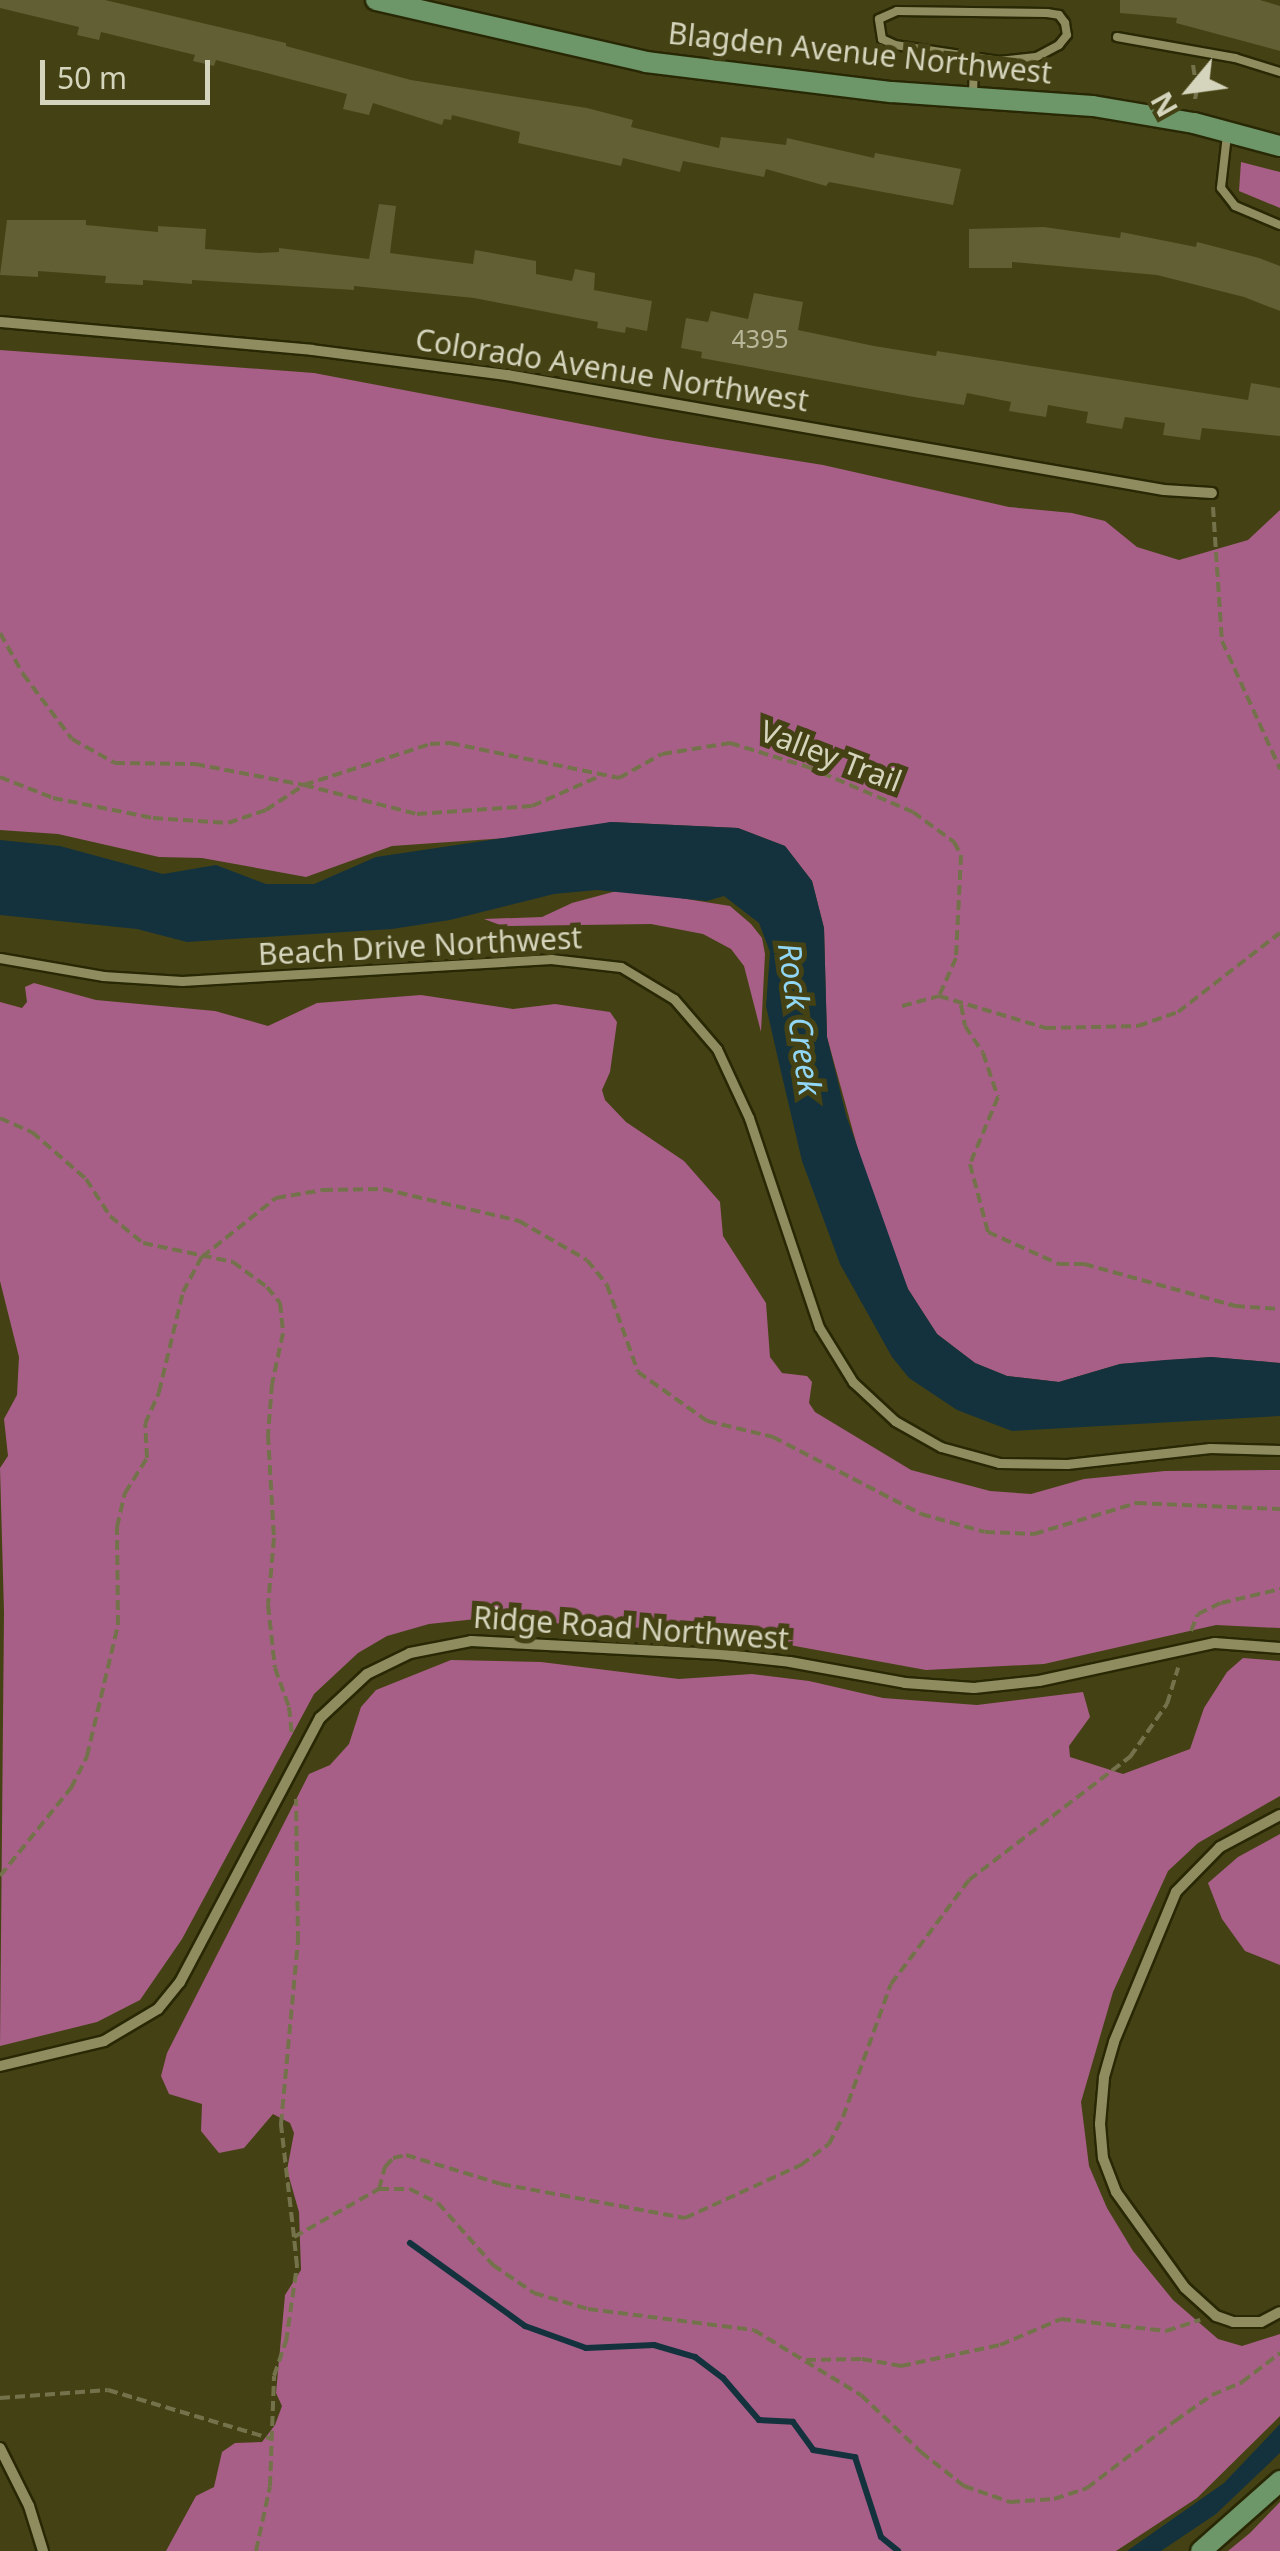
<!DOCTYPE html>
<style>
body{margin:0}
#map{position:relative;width:1280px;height:2551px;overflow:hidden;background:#444214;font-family:"Noto Sans",sans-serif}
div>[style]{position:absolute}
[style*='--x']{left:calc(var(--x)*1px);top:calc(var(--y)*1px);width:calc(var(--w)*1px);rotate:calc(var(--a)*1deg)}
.forest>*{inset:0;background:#a75f87}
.water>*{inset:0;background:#14323e}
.stream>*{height:6px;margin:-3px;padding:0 3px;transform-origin:3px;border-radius:3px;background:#14323e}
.building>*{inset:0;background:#615f33}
.path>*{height:4px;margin-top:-2px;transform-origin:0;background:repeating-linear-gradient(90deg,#73724b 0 10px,transparent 0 15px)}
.roads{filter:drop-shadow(2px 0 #292805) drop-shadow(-2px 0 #292805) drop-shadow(0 2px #292805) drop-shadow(0 -2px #292805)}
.service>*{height:8px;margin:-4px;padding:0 4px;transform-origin:4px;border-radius:4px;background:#8f8d5f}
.pedestrian>*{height:9px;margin:-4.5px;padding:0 4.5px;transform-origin:4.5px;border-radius:4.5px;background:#8f8d5f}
.minor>*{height:10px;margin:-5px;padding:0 5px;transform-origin:5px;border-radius:5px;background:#8f8d5f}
.secondary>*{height:20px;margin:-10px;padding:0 10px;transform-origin:10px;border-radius:10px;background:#6d9669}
span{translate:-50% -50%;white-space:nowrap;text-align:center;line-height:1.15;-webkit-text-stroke:10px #444214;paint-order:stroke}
.number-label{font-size:25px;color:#b8b79a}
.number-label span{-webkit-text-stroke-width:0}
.street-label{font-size:30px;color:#d5d4bc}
.water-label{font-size:32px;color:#91d7f5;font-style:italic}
.north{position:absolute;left:1140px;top:40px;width:100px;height:100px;-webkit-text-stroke:8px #444214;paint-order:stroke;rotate:241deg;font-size:28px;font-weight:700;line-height:40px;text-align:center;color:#d5d4bc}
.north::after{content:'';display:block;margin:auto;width:35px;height:45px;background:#d5d4bc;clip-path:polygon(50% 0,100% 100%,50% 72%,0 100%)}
.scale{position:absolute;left:40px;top:60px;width:170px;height:45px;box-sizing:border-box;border:5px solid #d5d4bc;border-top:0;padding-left:12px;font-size:30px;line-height:35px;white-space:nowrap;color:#d5d4bc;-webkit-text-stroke:8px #444214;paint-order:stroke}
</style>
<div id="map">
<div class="forest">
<i style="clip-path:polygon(1241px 162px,1280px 172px,1280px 208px,1239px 191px)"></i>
<i style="clip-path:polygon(0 350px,314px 373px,655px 438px,823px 465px,1009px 507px,1072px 513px,1105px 521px,1137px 547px,1179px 560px,1248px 540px,1280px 510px,1280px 1363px,1211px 1357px,1120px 1364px,1059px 1382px,1007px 1376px,975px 1363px,937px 1334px,908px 1289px,868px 1186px,827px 1037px,824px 928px,812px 881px,785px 846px,738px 828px,611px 822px,549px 835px,392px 846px,306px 877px,202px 858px,159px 857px,58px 834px,0 830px)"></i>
<i style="clip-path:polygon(624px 889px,730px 906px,751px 924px,762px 938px,765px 954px,761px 1032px,744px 966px,731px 949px,703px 934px,651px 924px,503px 926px,484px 919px,542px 917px,572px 903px)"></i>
<i style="clip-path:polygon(34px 983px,96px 1000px,215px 1011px,268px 1026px,317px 1003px,421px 995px,513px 1009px,555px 1004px,610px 1012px,617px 1022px,610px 1072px,602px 1090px,605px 1100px,626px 1122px,684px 1161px,720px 1202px,723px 1236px,766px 1303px,770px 1357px,782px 1373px,807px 1376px,812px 1382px,809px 1403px,815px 1412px,911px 1470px,990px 1491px,1031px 1494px,1084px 1479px,1165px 1471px,1280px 1470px,1280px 1628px,1216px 1625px,1044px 1664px,926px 1670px,719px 1632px,476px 1619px,429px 1624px,387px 1636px,358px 1653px,314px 1694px,182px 1939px,140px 2000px,97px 2022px,0 2046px,4px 1612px,0 1468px,8px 1456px,4px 1419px,17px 1395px,19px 1357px,0 1281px,0 1002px,22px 1008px,27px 1002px,25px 987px)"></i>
<i style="clip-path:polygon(1243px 1658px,1280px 1661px,1280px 1796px,1198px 1843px,1168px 1871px,1113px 1992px,1081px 2102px,1089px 2166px,1107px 2208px,1133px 2251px,1173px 2300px,1218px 2339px,1242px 2346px,1280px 2334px,1280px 2416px,1197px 2498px,1116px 2551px,166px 2551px,196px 2496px,214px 2487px,222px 2452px,235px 2443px,262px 2442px,275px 2425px,282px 2406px,276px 2393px,285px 2295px,301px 2270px,299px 2212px,287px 2170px,294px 2133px,290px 2123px,273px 2114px,244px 2148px,219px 2153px,201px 2131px,202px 2104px,169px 2094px,161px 2076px,167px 2053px,309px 1774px,330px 1765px,349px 1744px,361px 1707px,376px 1690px,451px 1660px,541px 1662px,679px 1679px,752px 1674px,809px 1681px,883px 1698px,977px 1705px,1083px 1692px,1090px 1717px,1069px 1746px,1070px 1757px,1123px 1774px,1190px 1749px,1204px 1708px,1227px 1672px)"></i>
<i style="clip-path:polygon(1280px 1834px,1280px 1965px,1245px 1951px,1222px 1919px,1208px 1883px,1238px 1857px)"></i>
<i style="clip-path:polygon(1280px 2502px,1280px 2551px,1228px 2551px,1250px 2533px)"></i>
</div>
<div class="water">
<i style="clip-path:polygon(611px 822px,738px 828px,785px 846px,812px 881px,824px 928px,827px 1037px,846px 1115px,908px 1289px,937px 1334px,975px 1363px,1007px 1376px,1059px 1382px,1120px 1364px,1165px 1360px,1211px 1357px,1280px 1363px,1280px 1416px,1012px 1431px,957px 1410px,909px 1378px,892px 1357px,840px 1264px,802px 1161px,778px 1059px,766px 1006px,770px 952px,759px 923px,724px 896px,707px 901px,597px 890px,554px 894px,450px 920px,392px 929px,187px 942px,137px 929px,0 915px,0 840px,60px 846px,163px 874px,216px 865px,266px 884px,314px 884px,376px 857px)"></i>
<i style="clip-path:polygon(1280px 2424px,1280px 2453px,1216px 2514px,1161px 2551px,1127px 2551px,1224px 2483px)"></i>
</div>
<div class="stream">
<i style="--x:410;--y:2243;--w:142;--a:35.8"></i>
<i style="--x:525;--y:2326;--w:65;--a:19.8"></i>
<i style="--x:586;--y:2348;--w:68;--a:-2.5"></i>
<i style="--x:654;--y:2345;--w:43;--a:16.3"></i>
<i style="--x:695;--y:2357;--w:35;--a:37"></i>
<i style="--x:723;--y:2378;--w:55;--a:49.4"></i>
<i style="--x:759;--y:2420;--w:34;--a:3"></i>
<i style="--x:793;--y:2422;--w:34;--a:54"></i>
<i style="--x:813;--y:2450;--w:43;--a:9.5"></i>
<i style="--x:855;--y:2457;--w:84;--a:72"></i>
<i style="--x:881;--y:2537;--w:22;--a:39"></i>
</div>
<div class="building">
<i style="clip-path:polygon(0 0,105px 0,286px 43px,286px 46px,411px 80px,587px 108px,633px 120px,631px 127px,719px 148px,721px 137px,786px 145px,787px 138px,874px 158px,875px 153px,961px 169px,953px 205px,829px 182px,826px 186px,766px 169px,764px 177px,683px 161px,680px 172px,623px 158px,621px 166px,518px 143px,520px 132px,452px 115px,451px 120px,444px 119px,442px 125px,373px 103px,369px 115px,343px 109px,347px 94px,216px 60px,214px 66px,193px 61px,195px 55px,101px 32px,99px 40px,77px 35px,79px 27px,0 8px)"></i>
<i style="clip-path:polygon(1120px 0,1260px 0,1280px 6px,1280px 51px,1176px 23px,1177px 18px,1120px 13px)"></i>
<i style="clip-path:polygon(379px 204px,396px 206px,390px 253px,473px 264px,475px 250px,536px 261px,536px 274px,572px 281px,575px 269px,595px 273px,594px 290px,652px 301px,647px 331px,626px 327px,625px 333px,597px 328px,598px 322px,474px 298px,354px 286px,354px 290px,192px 280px,192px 284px,143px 280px,143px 285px,105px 283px,106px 276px,38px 271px,38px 277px,0 275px,7px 220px,86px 220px,86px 225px,158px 232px,158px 226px,206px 229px,205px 249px,260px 253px,279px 252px,279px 248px,369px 259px)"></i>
<i style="clip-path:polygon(1044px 227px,1120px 238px,1121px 232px,1196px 247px,1197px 242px,1259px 258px,1280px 266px,1280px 311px,1244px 297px,1157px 275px,1012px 262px,1012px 268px,969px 268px,969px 229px)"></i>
<i style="clip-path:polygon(754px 293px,803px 302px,798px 330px,874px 346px,936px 356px,937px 351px,1248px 400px,1251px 383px,1280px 388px,1280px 436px,1202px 428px,1200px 440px,1163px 435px,1165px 423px,1125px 417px,1122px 429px,1086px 423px,1088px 412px,1048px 405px,1046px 417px,1009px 411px,1011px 402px,967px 393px,964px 405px,914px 397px,701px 358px,702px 352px,681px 348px,686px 318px,708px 322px,711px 311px,748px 319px)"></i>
</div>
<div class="path">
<i style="--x:1193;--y:65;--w:24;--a:81"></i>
<i style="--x:1197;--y:89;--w:15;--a:101"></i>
<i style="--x:1213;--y:507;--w:134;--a:86.2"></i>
<i style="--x:1222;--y:641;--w:141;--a:65.6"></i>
<i style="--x:0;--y:633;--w:47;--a:60.7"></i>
<i style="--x:23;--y:674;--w:81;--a:53"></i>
<i style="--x:72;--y:739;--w:49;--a:29.2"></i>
<i style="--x:115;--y:763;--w:80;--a:0.7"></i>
<i style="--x:195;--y:764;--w:111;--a:10.9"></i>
<i style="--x:304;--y:785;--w:117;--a:14.4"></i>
<i style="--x:417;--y:814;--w:115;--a:-4"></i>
<i style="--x:532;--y:806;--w:74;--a:-23.8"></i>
<i style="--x:0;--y:777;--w:57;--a:21.6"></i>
<i style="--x:53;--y:798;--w:102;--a:11.3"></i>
<i style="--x:153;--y:818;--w:75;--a:3.8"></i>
<i style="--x:228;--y:823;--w:40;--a:-18.9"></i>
<i style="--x:266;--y:810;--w:45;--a:-33.3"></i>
<i style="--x:304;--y:785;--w:133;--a:-18"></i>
<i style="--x:430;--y:744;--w:20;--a:-3"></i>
<i style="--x:450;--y:743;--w:173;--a:11.7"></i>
<i style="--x:619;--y:778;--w:49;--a:-29.2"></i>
<i style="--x:662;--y:754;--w:69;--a:-9.2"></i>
<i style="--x:730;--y:743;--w:82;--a:17.1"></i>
<i style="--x:808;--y:767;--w:114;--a:23.2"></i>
<i style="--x:913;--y:812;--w:51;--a:36.2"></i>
<i style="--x:954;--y:842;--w:15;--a:62"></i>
<i style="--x:961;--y:855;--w:103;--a:92.8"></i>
<i style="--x:956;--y:958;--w:42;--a:114.1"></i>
<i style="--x:939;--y:996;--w:112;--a:16.7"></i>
<i style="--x:1046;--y:1028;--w:92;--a:-1.2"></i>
<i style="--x:1138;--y:1026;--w:42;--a:-19.3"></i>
<i style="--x:1178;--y:1012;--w:129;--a:-37.8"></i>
<i style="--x:961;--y:1005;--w:21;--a:79"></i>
<i style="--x:965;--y:1026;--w:32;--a:56"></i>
<i style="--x:983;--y:1053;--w:46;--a:71.2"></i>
<i style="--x:998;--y:1097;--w:73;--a:112.7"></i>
<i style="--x:970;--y:1164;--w:70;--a:75.2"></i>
<i style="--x:988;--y:1232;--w:78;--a:24.3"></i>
<i style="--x:1059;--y:1264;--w:25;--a:0"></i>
<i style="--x:1084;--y:1264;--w:157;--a:15.5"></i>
<i style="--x:1235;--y:1306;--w:45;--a:3.8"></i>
<i style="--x:902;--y:1006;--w:38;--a:-15"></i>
<i style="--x:0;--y:1118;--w:35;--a:24"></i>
<i style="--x:32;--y:1132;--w:72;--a:41"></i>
<i style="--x:86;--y:1179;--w:44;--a:57"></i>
<i style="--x:110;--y:1216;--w:43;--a:39.3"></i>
<i style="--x:143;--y:1243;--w:92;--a:11.9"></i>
<i style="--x:233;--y:1262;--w:42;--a:36.3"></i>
<i style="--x:267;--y:1287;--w:21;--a:51"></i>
<i style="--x:280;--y:1303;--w:30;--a:84"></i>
<i style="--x:283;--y:1333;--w:52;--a:102.2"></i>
<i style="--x:272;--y:1384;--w:51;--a:94.5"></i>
<i style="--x:268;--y:1435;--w:103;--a:86.7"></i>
<i style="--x:274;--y:1538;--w:67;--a:95.1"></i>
<i style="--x:268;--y:1605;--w:63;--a:83.7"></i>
<i style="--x:275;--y:1668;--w:41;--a:70.3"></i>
<i style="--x:289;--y:1707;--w:27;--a:84"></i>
<i style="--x:1191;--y:1631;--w:18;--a:-68"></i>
<i style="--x:1198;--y:1614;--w:25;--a:-26"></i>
<i style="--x:1221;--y:1603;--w:61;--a:-13.3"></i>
<i style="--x:0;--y:1876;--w:113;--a:-51.1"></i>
<i style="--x:71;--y:1788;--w:36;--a:-63"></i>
<i style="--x:87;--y:1756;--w:135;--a:-76.7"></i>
<i style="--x:118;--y:1625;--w:98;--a:-90.6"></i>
<i style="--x:117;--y:1527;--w:35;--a:-77"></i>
<i style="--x:125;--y:1493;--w:41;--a:-57.8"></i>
<i style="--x:147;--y:1458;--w:34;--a:-93"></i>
<i style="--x:145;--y:1424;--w:35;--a:-66"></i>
<i style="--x:159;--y:1392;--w:103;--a:-76.5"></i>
<i style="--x:183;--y:1292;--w:40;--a:-62"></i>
<i style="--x:202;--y:1257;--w:95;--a:-38.6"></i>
<i style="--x:276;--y:1198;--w:48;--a:-9.7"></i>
<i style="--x:323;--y:1190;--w:60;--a:-1"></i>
<i style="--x:383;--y:1189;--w:140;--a:13.2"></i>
<i style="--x:519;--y:1221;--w:78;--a:29.8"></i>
<i style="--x:587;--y:1260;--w:32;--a:51"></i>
<i style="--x:607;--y:1285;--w:92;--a:70.4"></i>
<i style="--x:638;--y:1372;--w:85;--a:35.4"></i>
<i style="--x:707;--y:1421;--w:68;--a:13.6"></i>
<i style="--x:773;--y:1437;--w:167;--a:27.5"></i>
<i style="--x:921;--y:1514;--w:66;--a:15.7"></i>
<i style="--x:985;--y:1532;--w:49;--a:2.3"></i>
<i style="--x:1034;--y:1534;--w:108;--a:-16.8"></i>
<i style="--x:1137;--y:1503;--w:143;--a:2.4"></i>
<i style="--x:379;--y:2189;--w:31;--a:0"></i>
<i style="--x:410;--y:2189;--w:31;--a:27"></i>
<i style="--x:438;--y:2203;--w:83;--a:48.4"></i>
<i style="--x:493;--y:2265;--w:50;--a:34.3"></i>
<i style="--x:534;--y:2293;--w:56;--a:16.5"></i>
<i style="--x:588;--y:2309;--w:167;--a:7.2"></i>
<i style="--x:754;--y:2330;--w:125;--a:31.3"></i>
<i style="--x:861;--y:2395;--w:83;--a:43.5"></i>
<i style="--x:921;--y:2452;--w:55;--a:38.3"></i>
<i style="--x:964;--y:2486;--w:49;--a:19.2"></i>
<i style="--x:1010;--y:2502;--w:44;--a:-3.9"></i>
<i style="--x:1054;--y:2499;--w:35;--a:-18"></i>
<i style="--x:1087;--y:2488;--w:111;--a:-37.3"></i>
<i style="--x:1175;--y:2421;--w:45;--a:-35.1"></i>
<i style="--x:1212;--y:2395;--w:33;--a:-23"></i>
<i style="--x:1242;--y:2382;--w:48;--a:-37.3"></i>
<i style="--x:294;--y:2237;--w:114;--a:-96.6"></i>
<i style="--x:281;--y:2124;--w:184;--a:-84.7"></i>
<i style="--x:298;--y:1941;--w:142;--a:-90.8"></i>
<i style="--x:806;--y:2360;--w:56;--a:-1"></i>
<i style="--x:862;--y:2359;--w:40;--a:10"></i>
<i style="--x:901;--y:2366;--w:101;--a:-12"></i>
<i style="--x:1000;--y:2345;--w:66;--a:-23.1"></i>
<i style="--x:1061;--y:2319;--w:106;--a:6.5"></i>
<i style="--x:1166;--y:2331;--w:36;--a:-18"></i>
<i style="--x:0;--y:2398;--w:108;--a:-4.2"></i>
<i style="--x:108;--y:2390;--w:171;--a:16.6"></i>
<i style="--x:256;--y:2551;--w:66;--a:-77.8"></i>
<i style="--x:270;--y:2486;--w:110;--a:-87.9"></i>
<i style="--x:274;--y:2376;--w:36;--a:-71"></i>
<i style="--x:286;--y:2342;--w:77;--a:-81.8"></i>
<i style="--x:297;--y:2266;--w:29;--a:-96"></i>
<i style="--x:294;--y:2237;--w:98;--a:-29.5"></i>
<i style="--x:379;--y:2189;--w:23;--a:-75"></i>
<i style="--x:385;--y:2167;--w:12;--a:-48"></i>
<i style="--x:393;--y:2158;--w:13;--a:-13"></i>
<i style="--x:406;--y:2155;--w:99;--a:17"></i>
<i style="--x:501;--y:2184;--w:187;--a:10.5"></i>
<i style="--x:685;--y:2218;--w:128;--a:-24.6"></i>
<i style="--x:801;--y:2165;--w:35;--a:-37"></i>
<i style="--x:829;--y:2144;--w:30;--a:-63"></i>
<i style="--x:843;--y:2117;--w:141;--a:-70.2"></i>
<i style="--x:891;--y:1984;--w:130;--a:-53.1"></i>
<i style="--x:969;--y:1880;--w:203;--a:-37.4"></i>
<i style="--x:1130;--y:1757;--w:65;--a:-55.1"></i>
<i style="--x:1167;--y:1704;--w:38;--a:-73"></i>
</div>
<div class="roads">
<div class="service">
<i style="--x:1117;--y:37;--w:120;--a:10.1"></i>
<i style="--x:1235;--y:58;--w:47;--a:17.3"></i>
<i style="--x:973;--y:94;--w:37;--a:-88"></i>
<i style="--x:974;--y:57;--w:80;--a:-171.4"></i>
<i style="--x:895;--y:45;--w:14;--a:-155"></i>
<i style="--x:882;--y:39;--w:20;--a:-99"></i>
<i style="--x:879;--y:19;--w:20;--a:-24"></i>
<i style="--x:897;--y:11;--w:150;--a:0.8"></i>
<i style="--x:1047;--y:13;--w:12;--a:9"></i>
<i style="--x:1059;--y:15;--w:10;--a:53"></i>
<i style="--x:1065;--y:23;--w:12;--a:81"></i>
<i style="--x:1067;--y:35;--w:13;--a:129"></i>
<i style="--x:1059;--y:45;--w:26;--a:152"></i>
<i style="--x:1036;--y:57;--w:37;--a:174"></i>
<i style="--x:999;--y:61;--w:25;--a:-171"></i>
<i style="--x:1227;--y:135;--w:53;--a:96.5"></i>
<i style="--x:1221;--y:188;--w:23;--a:52"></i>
<i style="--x:1235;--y:206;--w:49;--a:22.9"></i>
</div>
<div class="pedestrian">
<i style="--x:0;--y:958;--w:105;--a:9.9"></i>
<i style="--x:103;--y:976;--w:79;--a:3.6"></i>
<i style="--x:182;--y:981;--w:370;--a:-3.4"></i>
<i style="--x:551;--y:959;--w:70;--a:6.5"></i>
<i style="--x:621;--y:967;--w:62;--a:31.1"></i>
<i style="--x:674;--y:999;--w:66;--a:49.3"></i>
<i style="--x:717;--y:1049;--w:76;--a:65.1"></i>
<i style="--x:749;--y:1118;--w:220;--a:71.5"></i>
<i style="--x:819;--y:1327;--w:65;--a:58.3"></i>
<i style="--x:853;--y:1382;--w:57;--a:42.9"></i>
<i style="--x:895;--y:1421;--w:53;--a:29.5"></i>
<i style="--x:941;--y:1447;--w:60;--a:15.4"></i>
<i style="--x:999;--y:1463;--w:68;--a:0.8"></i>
<i style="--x:1067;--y:1464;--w:144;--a:-6.4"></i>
<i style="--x:1210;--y:1448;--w:70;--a:1.6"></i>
</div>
<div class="minor">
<i style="--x:0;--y:322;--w:313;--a:5.1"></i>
<i style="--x:312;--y:350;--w:197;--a:7.3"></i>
<i style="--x:507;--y:375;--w:667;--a:9.93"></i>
<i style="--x:1164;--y:490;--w:48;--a:3.6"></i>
<i style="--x:1280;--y:1815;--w:68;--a:151.9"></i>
<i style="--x:1220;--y:1847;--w:63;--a:134.4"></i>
<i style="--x:1176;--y:1892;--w:162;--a:112.5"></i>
<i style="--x:1114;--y:2042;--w:37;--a:106"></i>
<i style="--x:1104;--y:2078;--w:46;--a:95"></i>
<i style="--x:1100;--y:2124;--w:34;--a:85"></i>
<i style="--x:1103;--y:2158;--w:36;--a:69"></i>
<i style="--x:1116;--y:2192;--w:118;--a:54.3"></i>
<i style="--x:1185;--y:2288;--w:42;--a:42.1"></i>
<i style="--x:1216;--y:2316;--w:18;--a:19"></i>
<i style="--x:1233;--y:2322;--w:28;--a:0"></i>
<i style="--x:1261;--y:2322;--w:21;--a:-28"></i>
<i style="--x:0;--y:2066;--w:107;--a:-13.5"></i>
<i style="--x:104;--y:2041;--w:63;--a:-30.7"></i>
<i style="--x:158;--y:2009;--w:35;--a:-51"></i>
<i style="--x:180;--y:1982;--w:299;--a:-62.1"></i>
<i style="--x:320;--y:1718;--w:64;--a:-43.1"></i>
<i style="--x:367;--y:1674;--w:48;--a:-26"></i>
<i style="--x:410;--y:1653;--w:62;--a:-11.1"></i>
<i style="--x:471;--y:1641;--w:247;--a:3"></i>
<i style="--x:718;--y:1654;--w:72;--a:6.3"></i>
<i style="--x:790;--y:1662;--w:117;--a:10.3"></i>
<i style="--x:905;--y:1683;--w:69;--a:4.1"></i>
<i style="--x:974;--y:1688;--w:65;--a:-6.1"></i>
<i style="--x:1039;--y:1681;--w:180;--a:-12.2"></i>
<i style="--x:1215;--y:1643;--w:65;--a:4.4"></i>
<i style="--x:0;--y:2448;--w:65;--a:63.4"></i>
<i style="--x:29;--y:2506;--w:47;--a:72.7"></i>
</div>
<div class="secondary">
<i style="--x:376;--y:0;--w:277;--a:12.9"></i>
<i style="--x:646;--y:62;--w:248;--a:7"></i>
<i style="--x:892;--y:92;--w:201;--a:4"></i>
<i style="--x:1093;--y:106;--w:102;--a:9.6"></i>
<i style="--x:1194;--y:123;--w:89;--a:15"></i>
<i style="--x:1201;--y:2551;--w:106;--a:-41.5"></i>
</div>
</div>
<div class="number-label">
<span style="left:760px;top:338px">4395</span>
</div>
<div class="street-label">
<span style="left:860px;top:53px;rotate:6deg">Blagden Avenue Northwest</span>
<span style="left:612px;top:370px;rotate:9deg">Colorado Avenue Northwest</span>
<span style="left:831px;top:756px;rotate:21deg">Valley Trail</span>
<span style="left:420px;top:946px;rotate:-3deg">Beach Drive Northwest</span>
<span style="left:631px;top:1628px;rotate:4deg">Ridge Road Northwest</span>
</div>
<div class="water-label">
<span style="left:800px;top:1019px;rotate:82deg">Rock Creek</span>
</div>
<div class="north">N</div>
<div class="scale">50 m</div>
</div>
